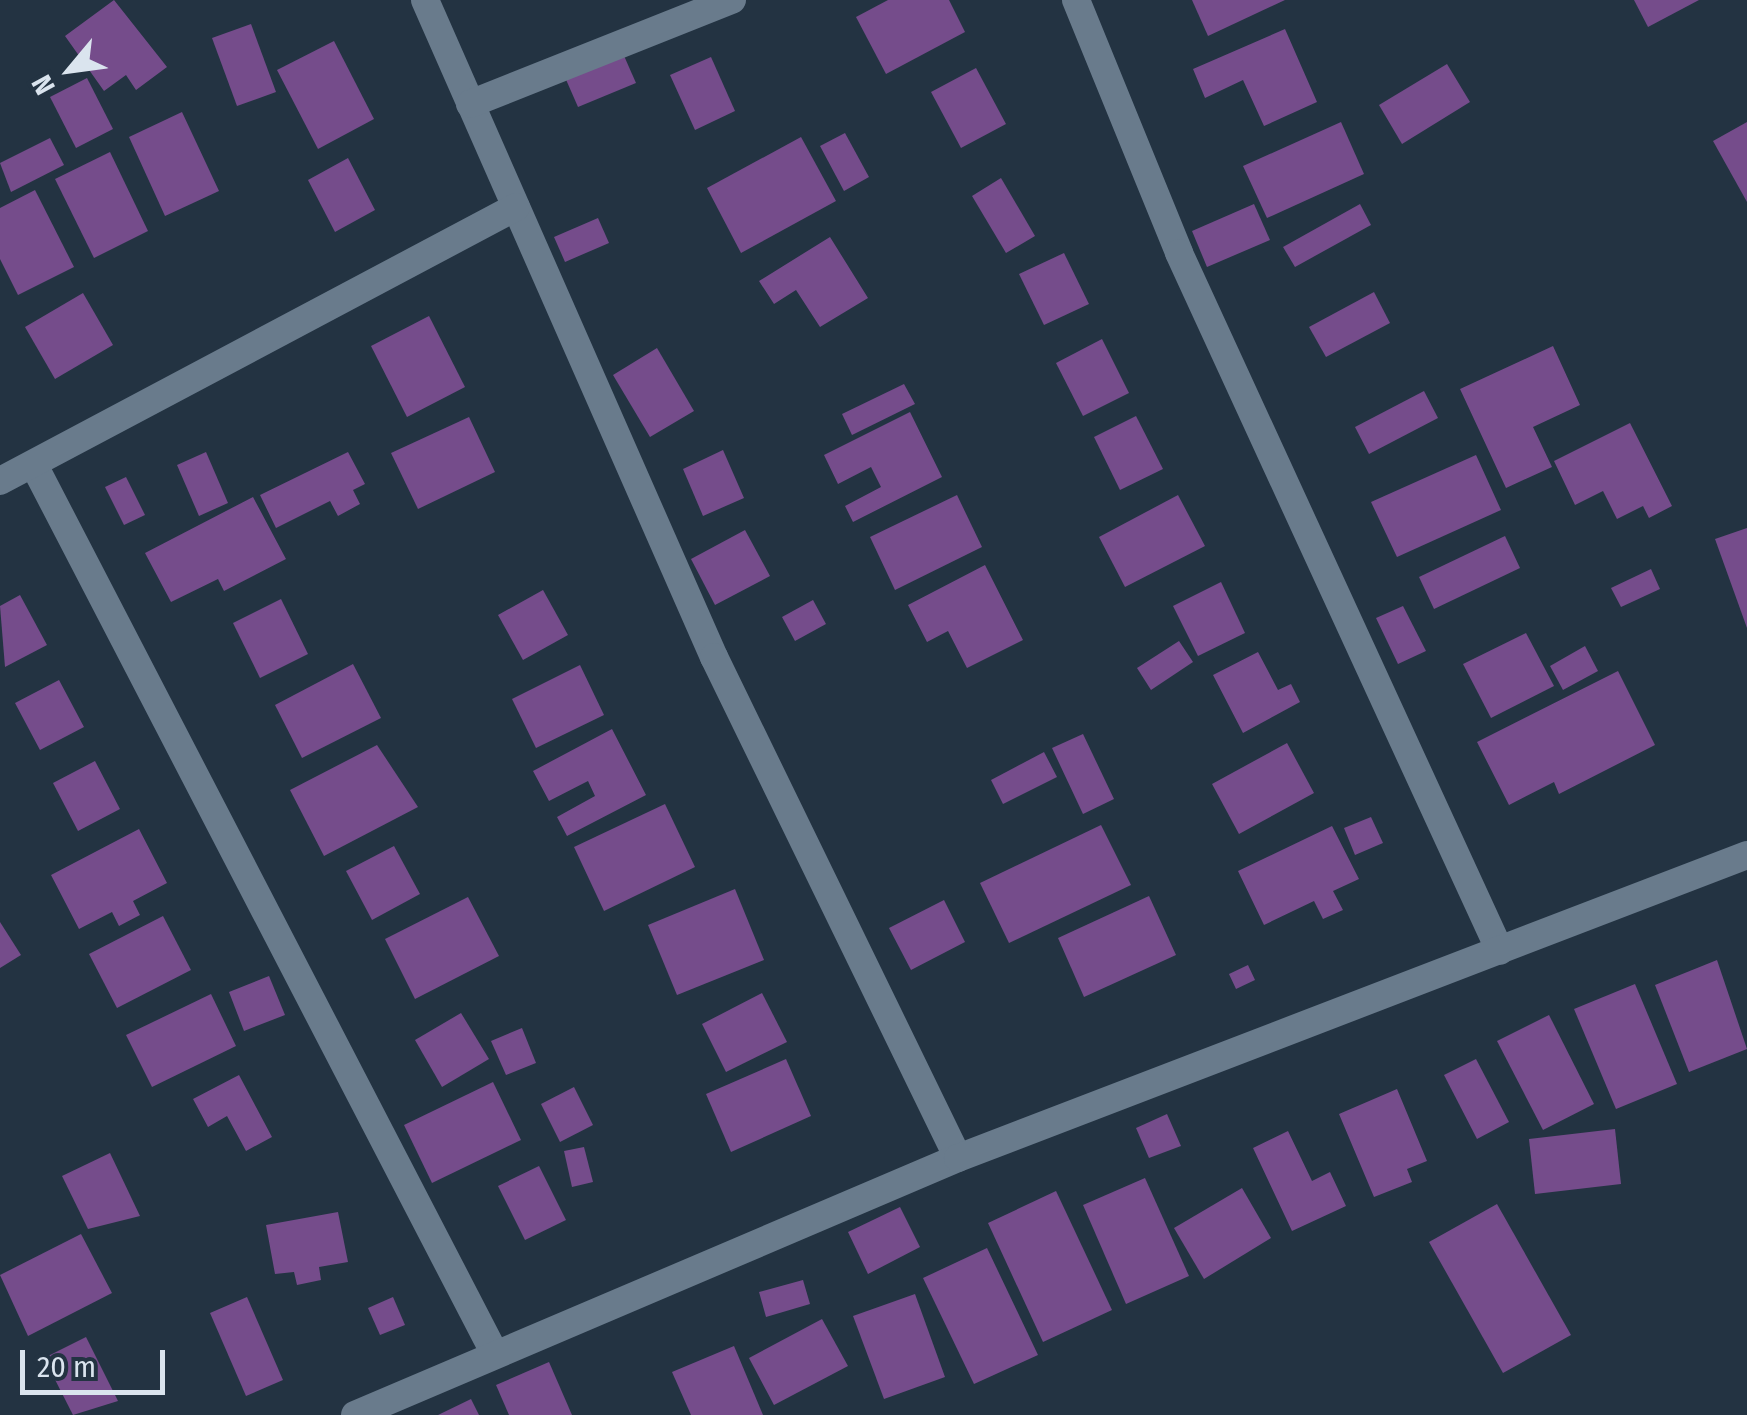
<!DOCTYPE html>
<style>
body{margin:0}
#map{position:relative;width:1747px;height:1415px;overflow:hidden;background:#233342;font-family:"Fira Sans Condensed",sans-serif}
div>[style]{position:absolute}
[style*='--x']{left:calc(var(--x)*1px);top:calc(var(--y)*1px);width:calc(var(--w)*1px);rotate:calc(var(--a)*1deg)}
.building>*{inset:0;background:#754c8b}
.minor>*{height:28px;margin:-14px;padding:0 14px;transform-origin:14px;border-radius:14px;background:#697b8c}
span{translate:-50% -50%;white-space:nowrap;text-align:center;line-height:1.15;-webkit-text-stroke:9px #233342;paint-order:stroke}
.north{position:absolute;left:20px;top:20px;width:100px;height:100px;-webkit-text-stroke:8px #233342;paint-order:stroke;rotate:241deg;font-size:28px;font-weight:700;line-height:40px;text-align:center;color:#dae4ee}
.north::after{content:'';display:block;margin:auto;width:35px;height:45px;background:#dae4ee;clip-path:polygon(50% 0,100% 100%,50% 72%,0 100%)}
.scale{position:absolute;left:20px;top:1350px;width:145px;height:45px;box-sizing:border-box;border:5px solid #dae4ee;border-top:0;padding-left:12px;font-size:30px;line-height:35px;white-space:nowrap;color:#dae4ee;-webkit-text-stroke:8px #233342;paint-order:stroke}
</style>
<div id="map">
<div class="building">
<i style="clip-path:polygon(114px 0,167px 67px,136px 90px,126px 75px,104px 91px,65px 36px)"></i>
<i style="clip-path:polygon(888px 0,949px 0,965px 32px,886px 74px,856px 17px)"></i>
<i style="clip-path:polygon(1192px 0,1285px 0,1208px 36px)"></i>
<i style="clip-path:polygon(1634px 0,1699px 0,1648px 27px)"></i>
<i style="clip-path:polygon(251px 24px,276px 92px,237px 106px,212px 38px)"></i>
<i style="clip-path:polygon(1285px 29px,1317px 102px,1264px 126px,1243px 80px,1205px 98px,1193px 69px)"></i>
<i style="clip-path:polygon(334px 41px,374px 119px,318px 149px,277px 70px)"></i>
<i style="clip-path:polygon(621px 49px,636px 83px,578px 107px,564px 75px)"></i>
<i style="clip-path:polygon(711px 57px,735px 111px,695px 130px,670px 75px)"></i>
<i style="clip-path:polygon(1447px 64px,1470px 102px,1402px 144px,1379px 105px)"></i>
<i style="clip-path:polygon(976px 68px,1006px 124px,961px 148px,931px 92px)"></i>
<i style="clip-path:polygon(87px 78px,113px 129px,76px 148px,50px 97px)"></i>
<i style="clip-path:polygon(182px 112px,219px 191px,165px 216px,129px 137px)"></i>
<i style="clip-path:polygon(1341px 122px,1364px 174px,1267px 218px,1243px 166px)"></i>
<i style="clip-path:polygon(1747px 122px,1747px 202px,1713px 141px)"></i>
<i style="clip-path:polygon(845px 133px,869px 177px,844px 191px,820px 146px)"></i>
<i style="clip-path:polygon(801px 137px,836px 201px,741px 253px,707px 188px)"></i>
<i style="clip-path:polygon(50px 138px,64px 165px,11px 192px,0 163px)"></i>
<i style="clip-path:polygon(110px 152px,148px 231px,94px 258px,55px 179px)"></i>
<i style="clip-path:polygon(348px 158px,375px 210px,335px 232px,308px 180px)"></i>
<i style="clip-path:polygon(1001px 178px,1035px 236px,1006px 253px,972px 196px)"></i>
<i style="clip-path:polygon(35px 190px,74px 267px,18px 295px,0 259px,0 208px)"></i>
<i style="clip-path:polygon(1254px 204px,1270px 240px,1207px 267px,1192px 231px)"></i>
<i style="clip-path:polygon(1360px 204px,1371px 225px,1295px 267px,1283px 247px)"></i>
<i style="clip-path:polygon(598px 218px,609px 243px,565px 262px,554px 237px)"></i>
<i style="clip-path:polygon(830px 237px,868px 298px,820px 327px,796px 290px,774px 304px,759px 281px)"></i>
<i style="clip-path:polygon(1064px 253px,1089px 304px,1044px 325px,1019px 274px)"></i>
<i style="clip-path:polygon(1374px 292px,1390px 323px,1326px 357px,1309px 327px)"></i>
<i style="clip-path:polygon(83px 293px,113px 345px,55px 379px,25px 327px)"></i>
<i style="clip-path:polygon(429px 316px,465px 387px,407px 417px,371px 346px)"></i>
<i style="clip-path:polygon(1102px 339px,1129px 393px,1083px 416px,1056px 363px)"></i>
<i style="clip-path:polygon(1553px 346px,1580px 405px,1533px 427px,1552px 467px,1506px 488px,1460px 389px)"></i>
<i style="clip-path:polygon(657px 348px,694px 411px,650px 437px,613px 375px)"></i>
<i style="clip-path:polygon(904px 384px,915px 404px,852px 435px,842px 414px)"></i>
<i style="clip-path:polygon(1424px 391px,1438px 418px,1369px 454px,1355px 427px)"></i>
<i style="clip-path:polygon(910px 412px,942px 477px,853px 522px,845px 506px,881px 487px,871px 467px,838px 484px,824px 455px)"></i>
<i style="clip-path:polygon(1136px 416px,1163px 469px,1120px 490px,1094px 437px)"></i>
<i style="clip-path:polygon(469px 417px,495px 472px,418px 509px,391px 453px)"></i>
<i style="clip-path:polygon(1630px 423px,1672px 506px,1649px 518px,1643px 506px,1617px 519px,1603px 491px,1575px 505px,1554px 461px)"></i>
<i style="clip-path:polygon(723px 450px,744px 498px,703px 516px,683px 469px)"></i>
<i style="clip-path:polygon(206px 452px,228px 503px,199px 516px,177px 465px)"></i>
<i style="clip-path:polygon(348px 452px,365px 484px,353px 490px,360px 504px,338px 516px,330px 501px,276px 528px,260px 495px)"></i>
<i style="clip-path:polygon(1476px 455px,1501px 510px,1397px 557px,1371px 502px)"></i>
<i style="clip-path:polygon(126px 477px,145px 515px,124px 525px,105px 487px)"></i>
<i style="clip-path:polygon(957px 495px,982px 547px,895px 590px,870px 537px)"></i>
<i style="clip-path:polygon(1178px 495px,1205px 546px,1125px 587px,1099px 537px)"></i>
<i style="clip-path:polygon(253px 497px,286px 559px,224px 591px,218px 579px,171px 602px,145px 553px)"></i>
<i style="clip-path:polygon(1747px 528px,1747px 628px,1715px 539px)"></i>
<i style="clip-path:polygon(745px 530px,770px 576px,715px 605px,691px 559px)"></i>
<i style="clip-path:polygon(1505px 536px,1520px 568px,1434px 609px,1419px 577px)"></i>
<i style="clip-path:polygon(985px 565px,1023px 640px,967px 668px,948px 631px,927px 642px,908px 605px)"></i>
<i style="clip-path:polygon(1651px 569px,1660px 589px,1621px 607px,1611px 588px)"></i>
<i style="clip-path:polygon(1221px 582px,1245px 633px,1198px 656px,1173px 606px)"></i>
<i style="clip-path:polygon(543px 590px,568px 635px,523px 660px,498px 615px)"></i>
<i style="clip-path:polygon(20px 595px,47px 645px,5px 667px,0 606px)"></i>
<i style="clip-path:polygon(281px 599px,308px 654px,260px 678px,233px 623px)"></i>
<i style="clip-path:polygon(813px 600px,826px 624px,795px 641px,782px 617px)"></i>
<i style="clip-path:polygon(1403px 606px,1426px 651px,1398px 664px,1376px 618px)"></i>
<i style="clip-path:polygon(1526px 633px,1554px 686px,1491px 718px,1463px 664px)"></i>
<i style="clip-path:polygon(1179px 641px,1193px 662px,1151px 690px,1137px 668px)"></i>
<i style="clip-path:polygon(1585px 646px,1598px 671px,1563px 690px,1550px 666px)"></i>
<i style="clip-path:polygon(1258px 652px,1278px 690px,1291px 684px,1300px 702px,1243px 733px,1213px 675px)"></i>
<i style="clip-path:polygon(353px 664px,381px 718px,302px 758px,275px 705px)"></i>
<i style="clip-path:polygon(580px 665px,604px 715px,536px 748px,512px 699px)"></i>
<i style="clip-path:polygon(1618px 671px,1655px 745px,1559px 794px,1554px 782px,1509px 805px,1477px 742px)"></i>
<i style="clip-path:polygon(59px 680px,84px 727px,40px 750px,15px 703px)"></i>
<i style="clip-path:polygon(612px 729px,646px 795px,567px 836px,557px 817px,595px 796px,588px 781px,549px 801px,533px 771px)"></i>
<i style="clip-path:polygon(1083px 734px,1114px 799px,1083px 814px,1052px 748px)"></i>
<i style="clip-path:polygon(1287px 743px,1314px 793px,1239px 834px,1212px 784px)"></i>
<i style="clip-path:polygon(377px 745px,418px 807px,324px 856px,290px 790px)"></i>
<i style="clip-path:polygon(1044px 752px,1057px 777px,1003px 804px,991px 780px)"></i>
<i style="clip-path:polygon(95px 761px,120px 809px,78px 831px,53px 783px)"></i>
<i style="clip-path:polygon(665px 804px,695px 867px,604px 911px,574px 847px)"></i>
<i style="clip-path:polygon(1371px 817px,1383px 843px,1355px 855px,1344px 828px)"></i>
<i style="clip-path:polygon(1101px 825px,1131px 885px,1009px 943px,980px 883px)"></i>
<i style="clip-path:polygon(1332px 826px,1359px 879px,1333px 891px,1343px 910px,1323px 919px,1314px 901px,1264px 925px,1238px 871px)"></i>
<i style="clip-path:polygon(139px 829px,167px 883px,133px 901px,140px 915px,119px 926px,112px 912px,79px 929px,51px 875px)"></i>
<i style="clip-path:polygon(394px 846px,420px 894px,372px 920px,346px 871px)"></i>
<i style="clip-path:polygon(735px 889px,764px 960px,677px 995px,648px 925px)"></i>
<i style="clip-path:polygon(1149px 896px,1176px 955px,1084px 997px,1058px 938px)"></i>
<i style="clip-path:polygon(468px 897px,499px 956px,415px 999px,385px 939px)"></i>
<i style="clip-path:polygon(944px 900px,965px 942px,911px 970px,889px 928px)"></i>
<i style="clip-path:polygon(163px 916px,191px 970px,117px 1008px,89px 954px)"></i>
<i style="clip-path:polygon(0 922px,21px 955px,0 968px)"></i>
<i style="clip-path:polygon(1717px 960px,1747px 1049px,1689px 1072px,1655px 985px)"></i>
<i style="clip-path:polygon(1248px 965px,1255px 980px,1236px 989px,1229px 974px)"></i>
<i style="clip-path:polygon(269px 976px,285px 1015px,244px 1031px,229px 992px)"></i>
<i style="clip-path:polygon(1635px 984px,1677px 1084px,1616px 1109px,1574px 1009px)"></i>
<i style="clip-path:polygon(762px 993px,787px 1042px,726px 1072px,702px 1024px)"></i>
<i style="clip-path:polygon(211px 994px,236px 1046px,152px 1087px,126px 1035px)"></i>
<i style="clip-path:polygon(461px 1013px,489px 1059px,442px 1087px,415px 1040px)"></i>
<i style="clip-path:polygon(1549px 1015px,1594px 1104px,1543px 1130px,1497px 1041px)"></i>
<i style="clip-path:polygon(522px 1028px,536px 1063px,506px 1075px,491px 1041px)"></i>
<i style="clip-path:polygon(786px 1059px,811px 1116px,731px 1152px,706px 1094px)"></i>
<i style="clip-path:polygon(1476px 1059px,1509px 1122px,1477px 1139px,1444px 1075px)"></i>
<i style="clip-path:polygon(239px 1075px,272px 1137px,246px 1151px,227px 1116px,208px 1127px,193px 1099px)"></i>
<i style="clip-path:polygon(493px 1082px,521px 1140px,432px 1183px,404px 1125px)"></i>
<i style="clip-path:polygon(574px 1087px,593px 1125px,560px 1142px,541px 1104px)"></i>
<i style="clip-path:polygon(1397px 1089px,1427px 1161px,1407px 1169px,1412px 1182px,1374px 1197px,1339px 1114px)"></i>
<i style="clip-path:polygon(1167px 1114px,1181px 1146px,1149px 1158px,1136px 1128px)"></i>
<i style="clip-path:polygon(1615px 1129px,1621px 1184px,1535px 1194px,1529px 1139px)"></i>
<i style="clip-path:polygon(1288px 1131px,1312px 1181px,1330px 1172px,1346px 1206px,1292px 1231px,1253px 1148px)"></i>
<i style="clip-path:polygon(584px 1147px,593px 1182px,572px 1187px,564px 1151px)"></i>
<i style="clip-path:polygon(110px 1153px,140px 1216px,88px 1229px,62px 1176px)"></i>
<i style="clip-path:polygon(539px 1166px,566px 1220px,525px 1240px,498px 1186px)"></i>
<i style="clip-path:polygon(1145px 1178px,1189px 1276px,1126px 1304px,1083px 1205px)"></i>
<i style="clip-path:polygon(1242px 1188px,1271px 1238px,1204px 1279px,1174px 1228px)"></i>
<i style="clip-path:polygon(1056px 1191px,1112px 1310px,1043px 1342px,988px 1223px)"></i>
<i style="clip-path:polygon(1497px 1204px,1571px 1335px,1503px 1373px,1429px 1242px)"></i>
<i style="clip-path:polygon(900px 1207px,920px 1247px,868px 1274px,848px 1232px)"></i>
<i style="clip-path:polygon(338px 1212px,348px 1262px,319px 1267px,321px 1280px,297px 1285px,294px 1272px,275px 1274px,266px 1225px)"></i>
<i style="clip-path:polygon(81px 1234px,112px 1293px,28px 1336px,0 1275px)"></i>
<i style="clip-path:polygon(987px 1248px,1038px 1355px,974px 1384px,923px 1278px)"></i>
<i style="clip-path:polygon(803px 1280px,810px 1304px,766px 1317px,759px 1292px)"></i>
<i style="clip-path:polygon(915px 1294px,945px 1377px,884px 1399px,853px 1316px)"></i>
<i style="clip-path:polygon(247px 1297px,283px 1380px,246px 1396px,210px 1313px)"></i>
<i style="clip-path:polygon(393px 1297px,405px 1325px,380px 1335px,368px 1308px)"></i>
<i style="clip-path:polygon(822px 1319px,848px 1366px,774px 1405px,749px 1358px)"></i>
<i style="clip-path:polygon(86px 1337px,118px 1401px,73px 1415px,44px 1358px)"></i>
<i style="clip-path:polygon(734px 1346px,763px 1415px,691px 1415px,672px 1372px)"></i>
<i style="clip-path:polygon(549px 1362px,572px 1415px,509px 1415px,496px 1385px)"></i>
<i style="clip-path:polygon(471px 1399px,479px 1415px,438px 1415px)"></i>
</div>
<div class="minor">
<i style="--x:425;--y:0;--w:718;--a:66.26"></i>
<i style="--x:714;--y:657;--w:557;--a:64.03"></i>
<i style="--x:1076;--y:0;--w:273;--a:67.8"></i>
<i style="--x:1179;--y:253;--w:768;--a:65.3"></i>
<i style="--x:470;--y:104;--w:282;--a:-21.7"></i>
<i style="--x:36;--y:469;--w:997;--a:62.59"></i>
<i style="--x:0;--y:481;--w:584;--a:-27.97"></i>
<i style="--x:355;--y:1415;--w:655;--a:-23.08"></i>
<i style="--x:958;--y:1158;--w:845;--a:-21.01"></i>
</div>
<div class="north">N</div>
<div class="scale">20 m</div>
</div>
